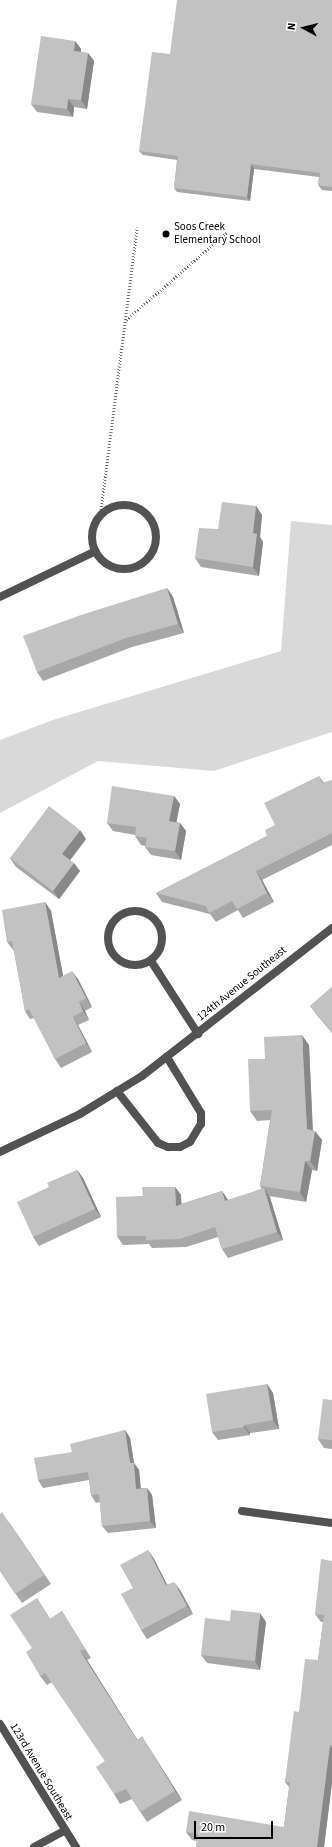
<!DOCTYPE html>
<style>
body{margin:0}
#map{position:relative;width:332px;height:1847px;overflow:hidden;background:#fff;font-family:"Source Sans 3",sans-serif}
div>[style]{position:absolute}
[style*='--x']{left:calc(var(--x)*1px);top:calc(var(--y)*1px);width:calc(var(--w)*1px);rotate:calc(var(--a)*1deg)}
.green>*{inset:0;background:#d9d9d9}
.path>*{height:2.5px;margin-top:-1.25px;transform-origin:0;background:repeating-linear-gradient(90deg,#747474 0 1px,transparent 0 3px)}
.street>*{height:8px;margin:-4px;padding:0 4px;transform-origin:4px;border-radius:4px;background:#525252}
.street>.ring{margin:-4px;padding:0;box-sizing:content-box;background:none;border:8px solid #525252;border-radius:50%}
.wall>*{inset:0;background:#a7a7a7}
.shaded-wall>*{inset:0;background:#888}
.building>*{inset:0;background:#c2c2c2}
.dots>*{width:11px;height:11px;translate:-50% -50%;box-sizing:border-box;border:2px solid #fff;border-radius:50%}
span{translate:-50% -50%;white-space:nowrap;text-align:center;line-height:1.15;-webkit-text-stroke:3px #fff;paint-order:stroke}
.poi-label{font-size:11px;color:#000}
.left{translate:0 -50%;text-align:left}
.street-label{font-size:11px;color:#000}
.north{position:absolute;left:284px;top:8px;width:40px;height:40px;-webkit-text-stroke:3px #fff;paint-order:stroke;rotate:277deg;font-size:11px;font-weight:700;line-height:16px;text-align:center;color:#000}
.north::after{content:'';display:block;margin:auto;width:14px;height:18px;background:#000;clip-path:polygon(50% 0,100% 100%,50% 72%,0 100%)}
.scale{position:absolute;left:194px;top:1821px;width:79px;height:18px;box-sizing:border-box;border:2px solid #000;border-top:0;padding-left:5px;font-size:12px;line-height:14px;white-space:nowrap;color:#000;-webkit-text-stroke:3px #fff;paint-order:stroke}
</style>
<div id="map">
<div class="green">
<i style="clip-path:polygon(291px 521px,332px 525px,332px 732px,214px 771px,98px 761px,0 813px,0 740px,53px 720px,281px 651px)"></i>
</div>
<div class="path">
<i style="--x:126;--y:320;--w:133;--a:-41"></i>
<i style="--x:100;--y:516;--w:291;--a:-82.7"></i>
</div>
<div class="street">
<i class="ring" style="left:92px;top:505px;width:56px;height:56px"></i>
<i style="--x:0;--y:597;--w:106;--a:-25.6"></i>
<i class="ring" style="left:108px;top:911px;width:46px;height:46px"></i>
<i style="--x:151;--y:961;--w:87;--a:57.2"></i>
<i style="--x:117;--y:1091;--w:66;--a:51.7"></i>
<i style="--x:158;--y:1143;--w:11;--a:22"></i>
<i style="--x:168;--y:1147;--w:12;--a:0"></i>
<i style="--x:180;--y:1147;--w:11;--a:-27"></i>
<i style="--x:190;--y:1142;--w:21;--a:-59"></i>
<i style="--x:201;--y:1124;--w:11;--a:-90"></i>
<i style="--x:201;--y:1113;--w:66;--a:-121.3"></i>
<i style="--x:0;--y:1152;--w:89;--a:-25.4"></i>
<i style="--x:80;--y:1114;--w:73;--a:-31.5"></i>
<i style="--x:142;--y:1076;--w:241;--a:-37.9"></i>
<i style="--x:242;--y:1511;--w:91;--a:7.6"></i>
<i style="--x:0;--y:1724;--w:145;--a:58.3"></i>
<i style="--x:34;--y:1847;--w:34;--a:-28"></i>
</div>
<div class="wall">
<i style="clip-path:polygon(332px 0,332px 191px,322px 190px,318px 185px,319px 177px,254px 169px,250px 201px,177px 192px,174px 188px,177px 160px,143px 155px,139px 151px,170px 54px)"></i>
<i style="clip-path:polygon(75px 41px,81px 49px,81px 52px,88px 53px,94px 61px,87px 109px,74px 107px,73px 117px,37px 112px,31px 104px)"></i>
<i style="clip-path:polygon(256px 506px,262px 515px,260px 537px,263px 542px,259px 576px,201px 567px,195px 558px,218px 529px)"></i>
<i style="clip-path:polygon(167px 588px,173px 597px,184px 633px,132px 647px,43px 681px,37px 672px)"></i>
<i style="clip-path:polygon(319px 776px,324px 783px,332px 780px,332px 845px,262px 880px,274px 902px,243px 918px,238px 910px,216px 922px,210px 914px,162px 902px,156px 893px,267px 836px,275px 825px)"></i>
<i style="clip-path:polygon(174px 796px,180px 804px,176px 822px,180px 823px,186px 831px,181px 860px,151px 855px,145px 847px,145px 846px,141px 845px,135px 836px,135px 835px,113px 831px,107px 823px)"></i>
<i style="clip-path:polygon(86px 839px,70px 860px,80px 871px,59px 899px,16px 867px,10px 858px)"></i>
<i style="clip-path:polygon(45px 902px,51px 911px,63px 976px,78px 979px,92px 1007px,85px 1011px,89px 1020px,78px 1025px,92px 1052px,61px 1068px,55px 1059px,34px 1018px,30px 1019px,25px 1011px,14px 951px,7px 942px)"></i>
<i style="clip-path:polygon(332px 987px,332px 1033px,316px 1014px,310px 1006px)"></i>
<i style="clip-path:polygon(309px 1045px,313px 1130px,322px 1140px,317px 1171px,312px 1170px,306px 1202px,269px 1196px,283px 1240px,228px 1258px,222px 1249px,218px 1237px,186px 1247px,152px 1248px,149px 1244px,123px 1245px,117px 1236px,143px 1196px,175px 1187px,181px 1195px,181px 1204px,222px 1191px,228px 1200px,262px 1189px,260px 1186px,270px 1120px,257px 1121px,250px 1111px,265px 1059px)"></i>
<i style="clip-path:polygon(77px 1170px,83px 1178px,101px 1217px,39px 1246px,33px 1237px,49px 1187px)"></i>
<i style="clip-path:polygon(267px 1384px,273px 1393px,279px 1429px,250px 1433px,250px 1435px,218px 1440px,212px 1432px)"></i>
<i style="clip-path:polygon(332px 1400px,332px 1449px,324px 1448px,318px 1439px)"></i>
<i style="clip-path:polygon(125px 1430px,130px 1438px,134px 1463px,139px 1470px,141px 1488px,147px 1488px,152px 1495px,156px 1528px,108px 1533px,102px 1526px,100px 1502px,96px 1503px,91px 1495px,89px 1480px,43px 1488px,38px 1480px,72px 1452px)"></i>
<i style="clip-path:polygon(9px 1522px,51px 1584px,22px 1603px,0 1571px)"></i>
<i style="clip-path:polygon(148px 1550px,154px 1559px,167px 1585px,180px 1590px,193px 1614px,147px 1639px,141px 1630px,133px 1588px)"></i>
<i style="clip-path:polygon(332px 1561px,332px 1783px,324px 1847px,196px 1847px,197px 1841px,192px 1840px,186px 1832px,284px 1827px,289px 1787px,285px 1782px,299px 1712px,318px 1660px,323px 1622px,321px 1622px,315px 1614px)"></i>
<i style="clip-path:polygon(37px 1598px,50px 1619px,62px 1611px,68px 1621px,91px 1658px,87px 1660px,137px 1739px,148px 1746px,182px 1800px,147px 1822px,132px 1799px,120px 1804px,114px 1794px,105px 1761px,52px 1682px,47px 1685px,40px 1676px,32px 1648px)"></i>
<i style="clip-path:polygon(230px 1621px,266px 1622px,260px 1670px,207px 1663px,201px 1655px)"></i>
</div>
<div class="shaded-wall">
<i style="clip-path:polygon(75px 41px,81px 49px,80px 59px,74px 51px)"></i>
<i style="clip-path:polygon(88px 53px,94px 61px,87px 109px,81px 100px)"></i>
<i style="clip-path:polygon(68px 99px,74px 107px,73px 117px,67px 109px)"></i>
<i style="clip-path:polygon(251px 164px,254px 169px,250px 201px,247px 197px)"></i>
<i style="clip-path:polygon(256px 506px,262px 515px,260px 537px,263px 542px,259px 576px,253px 567px,253px 533px)"></i>
<i style="clip-path:polygon(167px 588px,173px 597px,184px 633px,178px 624px)"></i>
<i style="clip-path:polygon(174px 796px,180px 804px,175px 829px,169px 821px)"></i>
<i style="clip-path:polygon(180px 823px,186px 831px,181px 860px,175px 851px)"></i>
<i style="clip-path:polygon(80px 830px,86px 839px,68px 863px,62px 854px)"></i>
<i style="clip-path:polygon(74px 863px,80px 871px,59px 899px,53px 891px)"></i>
<i style="clip-path:polygon(256px 871px,262px 880px,274px 902px,267px 893px)"></i>
<i style="clip-path:polygon(45px 902px,51px 911px,65px 986px,59px 978px)"></i>
<i style="clip-path:polygon(72px 971px,78px 979px,92px 1007px,86px 998px)"></i>
<i style="clip-path:polygon(79px 1002px,85px 1011px,89px 1020px,83px 1011px)"></i>
<i style="clip-path:polygon(73px 1017px,78px 1025px,92px 1052px,86px 1043px)"></i>
<i style="clip-path:polygon(302px 1035px,309px 1045px,313px 1139px,307px 1129px)"></i>
<i style="clip-path:polygon(315px 1131px,322px 1140px,317px 1171px,310px 1161px)"></i>
<i style="clip-path:polygon(305px 1161px,312px 1170px,306px 1202px,300px 1192px)"></i>
<i style="clip-path:polygon(77px 1170px,83px 1178px,101px 1217px,95px 1209px)"></i>
<i style="clip-path:polygon(175px 1187px,181px 1195px,182px 1215px,176px 1206px)"></i>
<i style="clip-path:polygon(264px 1188px,270px 1197px,283px 1240px,277px 1232px)"></i>
<i style="clip-path:polygon(222px 1191px,228px 1200px,225px 1201px)"></i>
<i style="clip-path:polygon(267px 1384px,273px 1393px,279px 1429px,273px 1420px)"></i>
<i style="clip-path:polygon(244px 1425px,250px 1433px,250px 1435px,244px 1427px)"></i>
<i style="clip-path:polygon(125px 1430px,130px 1438px,134px 1463px,139px 1470px,141px 1496px,136px 1489px,130px 1463px)"></i>
<i style="clip-path:polygon(147px 1488px,152px 1495px,156px 1528px,150px 1521px)"></i>
<i style="clip-path:polygon(148px 1550px,154px 1559px,172px 1594px,166px 1585px)"></i>
<i style="clip-path:polygon(174px 1582px,180px 1590px,193px 1614px,187px 1606px)"></i>
<i style="clip-path:polygon(260px 1613px,266px 1622px,260px 1670px,255px 1661px)"></i>
<i style="clip-path:polygon(80px 1651px,87px 1660px,143px 1749px,137px 1740px)"></i>
<i style="clip-path:polygon(142px 1736px,148px 1746px,182px 1800px,175px 1791px)"></i>
<i style="clip-path:polygon(330px 1745px,332px 1749px,332px 1783px,324px 1847px,317px 1847px)"></i>
</div>
<div class="building">
<i style="clip-path:polygon(177px 0,332px 0,332px 187px,318px 185px,320px 173px,251px 164px,247px 197px,174px 188px,178px 156px,139px 151px,152px 52px,170px 54px)"></i>
<i style="clip-path:polygon(41px 36px,75px 41px,74px 51px,88px 53px,81px 100px,68px 99px,67px 109px,31px 104px)"></i>
<i style="clip-path:polygon(222px 502px,256px 506px,253px 533px,257px 534px,253px 567px,195px 558px,199px 528px,218px 529px)"></i>
<i style="clip-path:polygon(167px 588px,178px 624px,126px 638px,37px 672px,23px 636px,81px 615px)"></i>
<i style="clip-path:polygon(319px 776px,322px 783px,332px 780px,332px 833px,256px 871px,267px 893px,237px 909px,232px 901px,209px 913px,206px 906px,156px 893px,267px 836px,265px 830px,275px 825px,264px 803px)"></i>
<i style="clip-path:polygon(112px 786px,174px 796px,169px 821px,180px 823px,175px 851px,145px 847px,147px 838px,135px 836px,136px 827px,107px 823px)"></i>
<i style="clip-path:polygon(49px 806px,80px 830px,62px 854px,74px 863px,53px 891px,10px 858px)"></i>
<i style="clip-path:polygon(45px 902px,59px 978px,72px 971px,86px 998px,79px 1002px,83px 1011px,73px 1017px,86px 1043px,55px 1059px,29px 1009px,25px 1011px,12px 941px,7px 942px,2px 910px)"></i>
<i style="clip-path:polygon(332px 987px,332px 1032px,310px 1006px)"></i>
<i style="clip-path:polygon(302px 1035px,307px 1129px,315px 1131px,310px 1161px,305px 1161px,300px 1192px,260px 1186px,272px 1110px,250px 1111px,248px 1059px,265px 1059px,264px 1037px)"></i>
<i style="clip-path:polygon(77px 1170px,95px 1209px,33px 1237px,17px 1202px,49px 1187px,47px 1183px)"></i>
<i style="clip-path:polygon(142px 1187px,175px 1187px,176px 1206px,222px 1191px,225px 1201px,264px 1188px,277px 1232px,222px 1249px,215px 1227px,180px 1239px,146px 1240px,146px 1236px,117px 1236px,116px 1197px,143px 1196px)"></i>
<i style="clip-path:polygon(267px 1384px,273px 1420px,244px 1425px,244px 1427px,212px 1432px,206px 1394px)"></i>
<i style="clip-path:polygon(323px 1399px,332px 1400px,332px 1440px,318px 1439px)"></i>
<i style="clip-path:polygon(125px 1430px,130px 1463px,134px 1463px,136px 1489px,147px 1488px,150px 1521px,102px 1526px,99px 1494px,91px 1495px,88px 1472px,38px 1480px,34px 1458px,72px 1452px,70px 1444px)"></i>
<i style="clip-path:polygon(2px 1512px,44px 1575px,15px 1594px,0 1571px,0 1514px)"></i>
<i style="clip-path:polygon(148px 1550px,166px 1585px,174px 1582px,187px 1606px,141px 1630px,121px 1594px,133px 1588px,120px 1565px)"></i>
<i style="clip-path:polygon(321px 1559px,332px 1561px,332px 1745px,330px 1745px,317px 1847px,196px 1847px,198px 1834px,186px 1832px,189px 1811px,284px 1827px,290px 1782px,285px 1782px,294px 1711px,299px 1712px,305px 1659px,318px 1660px,324px 1615px,315px 1614px)"></i>
<i style="clip-path:polygon(37px 1598px,50px 1619px,62px 1611px,85px 1649px,80px 1651px,137px 1740px,142px 1736px,175px 1791px,140px 1812px,126px 1789px,114px 1794px,96px 1767px,105px 1761px,45px 1673px,40px 1676px,26px 1652px,32px 1648px,10px 1615px)"></i>
<i style="clip-path:polygon(231px 1610px,260px 1613px,255px 1661px,201px 1655px,205px 1618px,230px 1621px)"></i>
</div>
<div class="dots">
<i style="left:166px;top:234px;background:#000"></i>
</div>
<div class="poi-label">
<span class="left" style="left:174px;top:234px">Soos Creek<br>Elementary School</span>
</div>
<div class="street-label">
<span style="left:242px;top:984px;rotate:-39deg">124th Avenue Southeast</span>
<span style="left:41px;top:1772px;rotate:59deg">123rd Avenue Southeast</span>
</div>
<div class="north">N</div>
<div class="scale">20 m</div>
</div>
